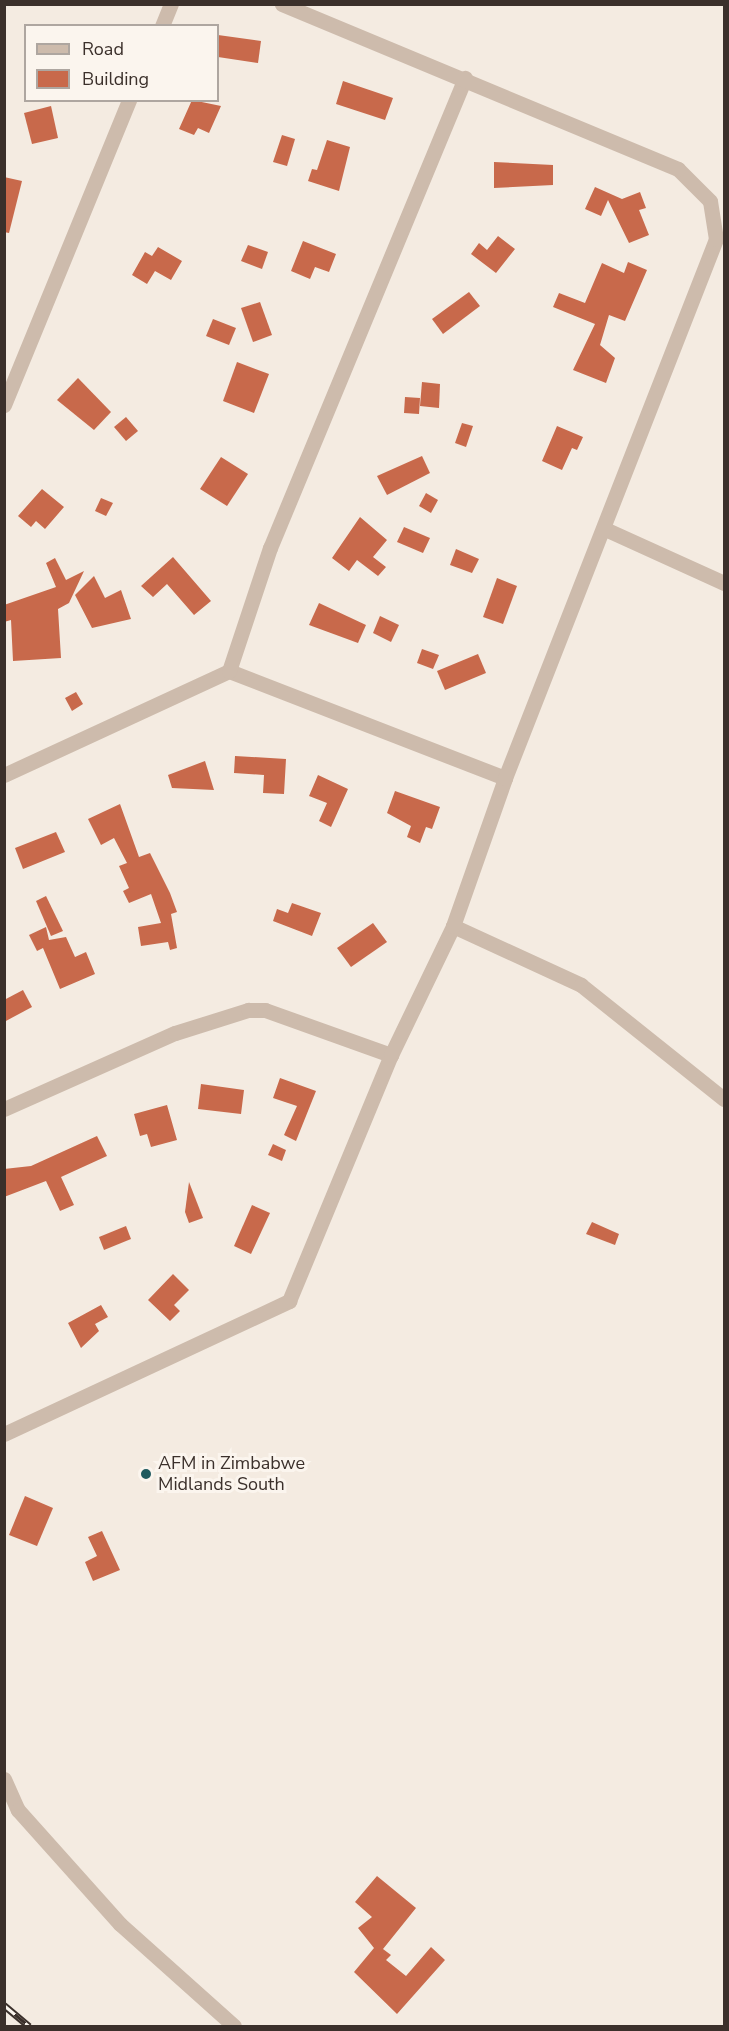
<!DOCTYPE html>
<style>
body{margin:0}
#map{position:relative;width:729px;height:2031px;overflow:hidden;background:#f4ebe1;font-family:"Nunito Sans",sans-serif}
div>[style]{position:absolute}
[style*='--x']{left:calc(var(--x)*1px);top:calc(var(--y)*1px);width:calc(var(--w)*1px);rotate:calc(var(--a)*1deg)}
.building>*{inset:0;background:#c8694b}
.minor>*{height:15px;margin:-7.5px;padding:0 7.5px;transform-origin:7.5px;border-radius:7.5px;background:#cdbbac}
.rail>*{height:7px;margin-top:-3.5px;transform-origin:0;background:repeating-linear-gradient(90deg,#fbf5ee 0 14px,#3b302b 0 28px);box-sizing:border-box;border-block:2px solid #3b302b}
.dots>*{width:16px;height:16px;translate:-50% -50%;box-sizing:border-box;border:3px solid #fbf5ee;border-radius:50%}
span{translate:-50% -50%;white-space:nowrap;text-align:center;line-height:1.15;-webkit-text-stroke:6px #fbf5ee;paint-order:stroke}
.poi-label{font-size:18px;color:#3b302b}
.left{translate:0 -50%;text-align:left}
.frame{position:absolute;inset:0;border:6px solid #3b302b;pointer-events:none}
.legend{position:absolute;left:24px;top:24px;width:195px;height:78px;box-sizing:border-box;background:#fbf5ee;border:2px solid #aea6a0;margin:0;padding:8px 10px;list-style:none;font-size:18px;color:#3b302b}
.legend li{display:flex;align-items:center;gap:12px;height:30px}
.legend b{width:30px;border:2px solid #aea6a0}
</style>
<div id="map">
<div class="building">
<i style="clip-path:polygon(218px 35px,261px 41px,258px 63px,218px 57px)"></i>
<i style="clip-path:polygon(343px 81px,393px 98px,385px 120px,336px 104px)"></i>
<i style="clip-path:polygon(192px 100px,221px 106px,209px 133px,198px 128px,194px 135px,179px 129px)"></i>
<i style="clip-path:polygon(51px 106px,58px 138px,32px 144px,24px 113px)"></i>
<i style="clip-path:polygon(282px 135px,295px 139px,287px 166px,273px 162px)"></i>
<i style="clip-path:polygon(327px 140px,350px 147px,339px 191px,308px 181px,312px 169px,317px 170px)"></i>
<i style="clip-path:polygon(494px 162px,553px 165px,553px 185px,494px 188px)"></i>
<i style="clip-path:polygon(4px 177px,22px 181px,9px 233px,4px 232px)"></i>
<i style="clip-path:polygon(595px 187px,622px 199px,640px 192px,646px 208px,639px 210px,649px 235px,629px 243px,608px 200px,601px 216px,585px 209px)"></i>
<i style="clip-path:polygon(498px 236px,515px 249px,496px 273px,471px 254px,479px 243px,487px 250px)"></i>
<i style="clip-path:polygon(303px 241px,336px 254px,329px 272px,315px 267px,310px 279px,291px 271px)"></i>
<i style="clip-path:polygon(248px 245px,268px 252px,262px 269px,241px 261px)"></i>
<i style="clip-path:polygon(158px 247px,182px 261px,171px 280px,155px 271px,147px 284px,132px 275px,145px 252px,152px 256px)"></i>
<i style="clip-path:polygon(628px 262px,647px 270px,625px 321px,609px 315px,600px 345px,615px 358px,606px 383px,573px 370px,595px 324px,553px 307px,559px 293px,585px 303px,602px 263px,624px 273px)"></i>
<i style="clip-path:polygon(469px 292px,480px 306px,443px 334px,432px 319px)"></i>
<i style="clip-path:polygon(260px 302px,272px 335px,253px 342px,241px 308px)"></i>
<i style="clip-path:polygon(213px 319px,236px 328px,229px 345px,206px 336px)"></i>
<i style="clip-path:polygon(237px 362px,269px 374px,254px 413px,223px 401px)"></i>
<i style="clip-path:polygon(78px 378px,111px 412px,94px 430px,57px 400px)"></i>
<i style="clip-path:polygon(422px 382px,440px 384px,439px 408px,420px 406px)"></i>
<i style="clip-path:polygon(405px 397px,420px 398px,419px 414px,404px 413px)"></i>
<i style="clip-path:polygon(126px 417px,138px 431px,126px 441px,114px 427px)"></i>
<i style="clip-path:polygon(462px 423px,473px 426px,466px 447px,455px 443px)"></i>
<i style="clip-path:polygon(557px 426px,583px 437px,577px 450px,572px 448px,562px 470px,542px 461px)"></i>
<i style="clip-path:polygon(422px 456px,430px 473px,387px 495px,377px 476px)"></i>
<i style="clip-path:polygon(221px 457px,248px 474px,227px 506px,200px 489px)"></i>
<i style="clip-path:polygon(42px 489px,64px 507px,45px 529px,36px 521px,31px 527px,18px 516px)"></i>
<i style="clip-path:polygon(426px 493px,438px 500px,431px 513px,419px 506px)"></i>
<i style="clip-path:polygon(101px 498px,113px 503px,106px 516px,95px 511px)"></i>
<i style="clip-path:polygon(360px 517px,387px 540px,373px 557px,386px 567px,378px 576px,357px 560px,349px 571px,332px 558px)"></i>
<i style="clip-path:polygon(404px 527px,430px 538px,423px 553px,397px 542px)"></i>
<i style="clip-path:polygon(456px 549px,479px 559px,472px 573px,450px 565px)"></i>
<i style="clip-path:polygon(173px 557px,211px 601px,194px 615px,167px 584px,153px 597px,141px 586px)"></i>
<i style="clip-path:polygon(55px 558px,66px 580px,84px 571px,69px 603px,58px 609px,61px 658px,13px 661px,11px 620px,4px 622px,4px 605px,56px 587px,46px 563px)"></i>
<i style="clip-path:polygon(94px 576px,105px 598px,121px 590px,131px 619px,92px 628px,75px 595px)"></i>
<i style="clip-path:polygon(497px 578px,517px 586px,503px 624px,483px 617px)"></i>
<i style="clip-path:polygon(319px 603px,366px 625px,358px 643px,309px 625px)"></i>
<i style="clip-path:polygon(380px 616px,399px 625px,391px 642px,373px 633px)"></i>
<i style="clip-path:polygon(422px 649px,439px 655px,433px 669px,417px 663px)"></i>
<i style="clip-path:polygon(478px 654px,486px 673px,445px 690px,437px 671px)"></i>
<i style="clip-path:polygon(76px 692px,83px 704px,72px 711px,65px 698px)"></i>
<i style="clip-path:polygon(235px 756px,286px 759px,284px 794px,263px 793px,264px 775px,234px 773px)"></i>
<i style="clip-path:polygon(205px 761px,214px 790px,172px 788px,168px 775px)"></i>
<i style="clip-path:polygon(318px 775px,348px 789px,331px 827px,319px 821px,327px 803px,309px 796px)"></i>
<i style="clip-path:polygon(395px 791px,440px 807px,432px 829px,426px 827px,420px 843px,407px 837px,411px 826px,387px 813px)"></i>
<i style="clip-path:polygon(120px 804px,139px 857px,150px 853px,170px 893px,177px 912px,171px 914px,177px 948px,170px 950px,168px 942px,141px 946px,138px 927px,161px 923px,151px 894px,129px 903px,123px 891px,129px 888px,119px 866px,127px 863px,114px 838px,101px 845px,88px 819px)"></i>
<i style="clip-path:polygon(56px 832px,65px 852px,23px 869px,15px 848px)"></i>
<i style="clip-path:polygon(46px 896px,63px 931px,51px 936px,36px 901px)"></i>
<i style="clip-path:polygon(292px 903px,321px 913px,312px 936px,273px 921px,277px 909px,288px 913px)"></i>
<i style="clip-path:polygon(373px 923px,387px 942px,351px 967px,337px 948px)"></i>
<i style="clip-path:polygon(46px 927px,49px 940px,66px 937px,75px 957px,86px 952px,95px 974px,60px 989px,43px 948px,37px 951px,29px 935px)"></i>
<i style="clip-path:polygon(23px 990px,32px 1007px,4px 1022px,4px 1000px)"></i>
<i style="clip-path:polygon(280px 1078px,316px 1091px,296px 1141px,284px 1135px,297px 1106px,273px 1098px)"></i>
<i style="clip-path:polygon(201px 1084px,244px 1090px,241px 1114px,198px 1109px)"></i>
<i style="clip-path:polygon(167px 1105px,177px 1140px,151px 1147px,147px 1134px,140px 1136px,134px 1114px)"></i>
<i style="clip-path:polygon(97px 1136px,107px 1156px,61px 1177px,74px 1205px,60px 1211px,46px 1181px,4px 1197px,4px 1169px,31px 1166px)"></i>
<i style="clip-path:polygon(273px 1144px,286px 1150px,282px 1161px,268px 1155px)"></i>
<i style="clip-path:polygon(189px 1182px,203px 1218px,189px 1223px,185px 1212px)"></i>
<i style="clip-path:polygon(252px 1205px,270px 1213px,251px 1254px,234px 1246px)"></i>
<i style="clip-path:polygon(592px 1222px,619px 1234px,615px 1245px,586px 1234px)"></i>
<i style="clip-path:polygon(126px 1226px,131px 1239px,104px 1250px,99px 1237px)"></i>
<i style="clip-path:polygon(173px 1274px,189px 1290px,174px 1305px,180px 1311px,170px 1321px,148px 1300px)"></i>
<i style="clip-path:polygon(101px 1305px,108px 1317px,95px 1324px,99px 1331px,81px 1348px,68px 1323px)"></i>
<i style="clip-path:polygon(25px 1496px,53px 1508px,37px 1546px,9px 1535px)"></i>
<i style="clip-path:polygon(102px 1531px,120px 1570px,93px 1581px,85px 1562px,97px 1556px,88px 1537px)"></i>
<i style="clip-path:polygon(377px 1876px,416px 1908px,383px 1949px,391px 1955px,386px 1960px,406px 1976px,431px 1947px,445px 1960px,397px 2014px,354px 1972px,374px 1948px,358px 1928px,372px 1917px,355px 1902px)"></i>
</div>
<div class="minor">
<i style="--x:162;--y:26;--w:24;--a:-68"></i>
<i style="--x:4;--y:405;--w:330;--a:-67.7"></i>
<i style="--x:605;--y:529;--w:131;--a:24.4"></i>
<i style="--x:229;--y:671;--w:296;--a:21.2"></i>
<i style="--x:4;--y:775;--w:248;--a:-24.8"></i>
<i style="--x:229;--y:671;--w:130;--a:-71.6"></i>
<i style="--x:270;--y:548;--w:509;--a:-67.47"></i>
<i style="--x:453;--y:926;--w:141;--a:24.7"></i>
<i style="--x:581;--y:985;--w:183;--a:38.6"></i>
<i style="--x:4;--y:1109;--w:187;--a:-24"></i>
<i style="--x:175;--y:1033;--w:77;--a:-17.5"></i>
<i style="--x:248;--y:1010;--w:17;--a:0"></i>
<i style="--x:265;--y:1010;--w:134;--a:19.7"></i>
<i style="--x:4;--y:1434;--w:315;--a:-25"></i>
<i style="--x:289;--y:1301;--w:266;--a:-67.5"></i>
<i style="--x:391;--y:1055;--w:143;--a:-64.3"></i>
<i style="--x:453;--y:926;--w:157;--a:-70.6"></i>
<i style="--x:505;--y:778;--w:579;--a:-68.62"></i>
<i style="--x:716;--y:239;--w:38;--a:-99"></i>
<i style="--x:710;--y:201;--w:45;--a:-135"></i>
<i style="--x:678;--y:169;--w:429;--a:-157.4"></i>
<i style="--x:4;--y:1779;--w:34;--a:66"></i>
<i style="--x:18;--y:1810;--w:153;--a:48.2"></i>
<i style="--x:120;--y:1924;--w:153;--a:41.8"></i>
</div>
<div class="rail">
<i style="--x:4;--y:2005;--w:33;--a:40"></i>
</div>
<div class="dots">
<i style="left:146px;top:1474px;background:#1f5a5e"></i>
</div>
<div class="poi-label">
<span class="left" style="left:158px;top:1474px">AFM in Zimbabwe<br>Midlands South</span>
</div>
<div class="frame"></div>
<ul class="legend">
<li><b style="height:8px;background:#cdbbac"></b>Road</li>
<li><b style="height:16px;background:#c8694b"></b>Building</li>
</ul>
</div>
